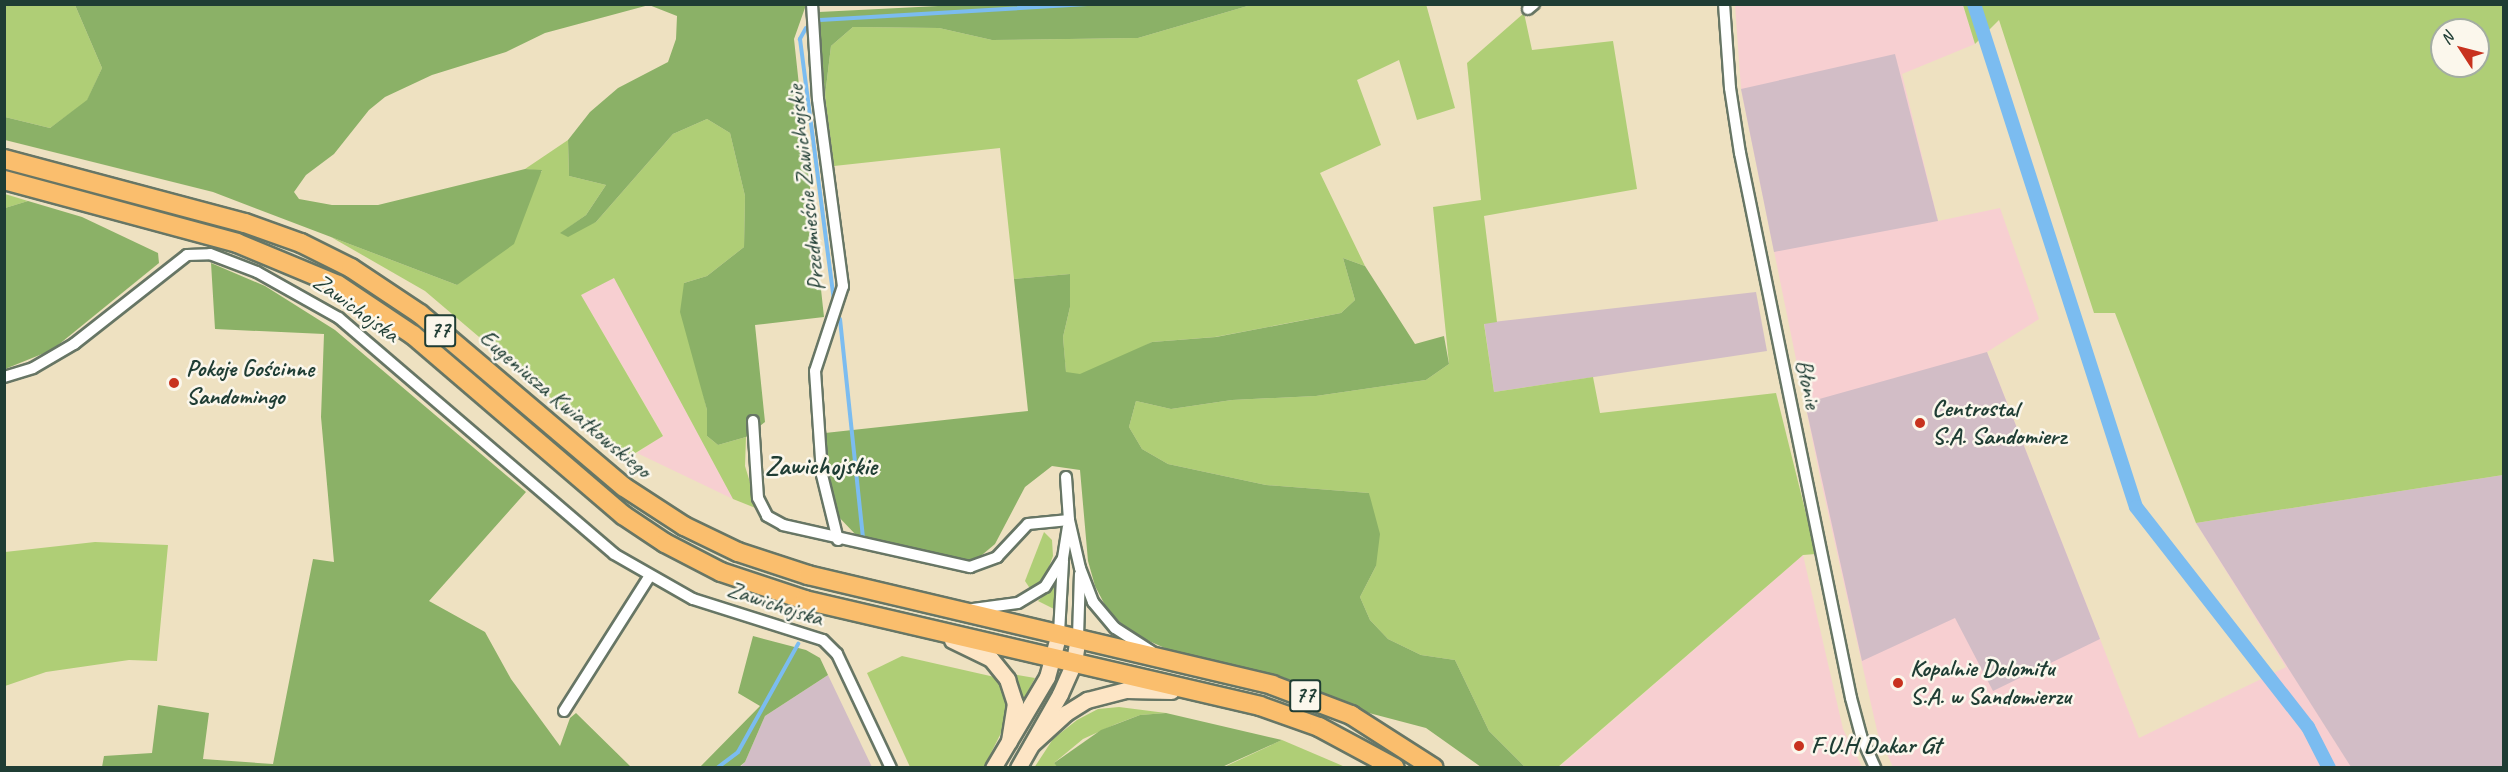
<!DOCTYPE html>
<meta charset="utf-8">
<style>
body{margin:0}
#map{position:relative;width:2508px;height:772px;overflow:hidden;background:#eee1c1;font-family:Caveat,sans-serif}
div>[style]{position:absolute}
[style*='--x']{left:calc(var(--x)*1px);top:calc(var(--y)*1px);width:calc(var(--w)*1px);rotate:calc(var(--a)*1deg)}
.built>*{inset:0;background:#f7cfd1}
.industrial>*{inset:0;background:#d2bdc6}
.green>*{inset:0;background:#afce76}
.forest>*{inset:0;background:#8bb167}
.stream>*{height:4px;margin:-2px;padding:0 2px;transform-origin:2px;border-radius:2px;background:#7bbcf0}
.canal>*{height:14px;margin:-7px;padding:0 7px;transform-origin:7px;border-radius:7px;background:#7bbcf0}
.roads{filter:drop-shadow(2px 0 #677665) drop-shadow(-2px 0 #677665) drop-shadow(0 2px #677665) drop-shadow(0 -2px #677665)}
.street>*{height:10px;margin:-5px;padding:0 5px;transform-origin:5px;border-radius:5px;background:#fff}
.secondary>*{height:15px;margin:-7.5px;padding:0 7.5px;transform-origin:7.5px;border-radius:7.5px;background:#fde5c5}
.primary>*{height:18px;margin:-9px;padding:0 9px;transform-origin:9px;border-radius:9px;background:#fabe6d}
.dots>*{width:16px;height:16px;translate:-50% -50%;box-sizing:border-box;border:3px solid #fbf7ec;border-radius:50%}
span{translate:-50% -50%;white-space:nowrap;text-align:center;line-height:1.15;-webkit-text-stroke:5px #fbf7ec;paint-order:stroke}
.shield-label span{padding:2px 4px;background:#fbf7ec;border:2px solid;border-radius:4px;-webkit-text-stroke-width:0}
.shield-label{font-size:22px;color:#1f3d34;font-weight:700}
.street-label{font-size:24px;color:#1f3d34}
.poi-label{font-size:24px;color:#1f3d34;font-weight:700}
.left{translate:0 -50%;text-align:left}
.neighbourhood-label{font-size:26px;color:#1f3d34;font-weight:700}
.frame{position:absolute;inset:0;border:6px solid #1f3d34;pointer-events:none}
.north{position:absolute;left:2430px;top:18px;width:60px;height:60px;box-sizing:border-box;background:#fbf7ec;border:2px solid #a3ada2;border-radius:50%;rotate:306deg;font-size:16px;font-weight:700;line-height:24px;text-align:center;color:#1f3d34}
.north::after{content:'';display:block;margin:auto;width:21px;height:27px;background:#c8321e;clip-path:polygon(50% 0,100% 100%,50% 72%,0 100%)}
</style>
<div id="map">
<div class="built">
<i style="clip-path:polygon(1735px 5px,1963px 5px,1975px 44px,1902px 74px,1938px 221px,2000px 208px,2039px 319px,1987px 352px,2139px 738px,2286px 667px,2196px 523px,2503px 475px,2503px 767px,1893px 767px,1878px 735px,1820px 477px,1741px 89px)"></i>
<i style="clip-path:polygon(614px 277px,733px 499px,637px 453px,663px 435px,581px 295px)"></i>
<i style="clip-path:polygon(1803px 555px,1843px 729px,1862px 767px,1558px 768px)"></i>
</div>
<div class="industrial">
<i style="clip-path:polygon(1895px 54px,1938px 221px,1774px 252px,1741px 89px)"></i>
<i style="clip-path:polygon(1756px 292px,1767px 351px,1494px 392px,1484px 323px)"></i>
<i style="clip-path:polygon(1987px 352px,2100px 639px,1993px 691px,1955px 618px,1862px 661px,1805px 403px)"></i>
<i style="clip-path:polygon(2503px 475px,2503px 767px,2351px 767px,2196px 523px)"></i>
<i style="clip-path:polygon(828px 675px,872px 767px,739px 768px,745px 762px,765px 716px)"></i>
</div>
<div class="green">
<i style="clip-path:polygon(1426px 4px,1455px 108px,1417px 120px,1399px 60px,1357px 80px,1381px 145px,1320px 173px,1365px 266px,1343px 258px,1355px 300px,1341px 313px,1215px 337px,1152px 342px,1086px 377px,1066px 373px,1063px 337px,1070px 307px,1070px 274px,1014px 279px,1000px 148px,834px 166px,825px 96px,831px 46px,853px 27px,939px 28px,992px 40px,1138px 38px,1251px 5px)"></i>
<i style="clip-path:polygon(5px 5px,75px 5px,102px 68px,87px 101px,50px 128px,5px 117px)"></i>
<i style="clip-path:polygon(evenodd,1963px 5px,2503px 5px,2503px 475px,2196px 523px,2115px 313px,2094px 313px,1999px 20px,1975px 44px,1963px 5px,2442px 30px,2478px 30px,2478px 66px,2442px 66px,2442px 30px)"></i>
<i style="clip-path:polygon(1524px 13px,1532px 50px,1613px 41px,1637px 189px,1484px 216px,1497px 322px,1484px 324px,1494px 392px,1593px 377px,1600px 413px,1776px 393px,1816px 554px,1803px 555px,1558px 767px,1525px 767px,1489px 731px,1455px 660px,1421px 655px,1388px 639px,1370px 620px,1360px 597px,1376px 566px,1369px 493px,1266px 485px,1168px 464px,1142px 449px,1129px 427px,1136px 401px,1171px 409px,1232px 400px,1316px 396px,1426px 380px,1449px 364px,1433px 207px,1481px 200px,1467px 63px)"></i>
<i style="clip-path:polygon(707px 119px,730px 133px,745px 196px,744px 247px,707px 276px,684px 283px,693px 351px,707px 410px,707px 436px,718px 445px,746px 437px,745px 466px,758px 509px,733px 499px,614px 278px,581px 295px,663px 436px,624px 460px,425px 291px,331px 237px,457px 285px,542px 171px,525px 169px,568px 140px,569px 176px,606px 185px,586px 215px,561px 233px,596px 222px,673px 134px)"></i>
<i style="clip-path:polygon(5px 194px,28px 201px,5px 208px)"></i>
<i style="clip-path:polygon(1044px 532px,1052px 540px,1053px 556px,1046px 575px,1031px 590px,1025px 581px)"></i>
<i style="clip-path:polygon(95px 542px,168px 545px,157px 661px,129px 660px,46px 672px,5px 686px,5px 552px)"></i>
<i style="clip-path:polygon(1056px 584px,1054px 609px,1038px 601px)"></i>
<i style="clip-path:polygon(902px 656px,999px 678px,1008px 703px,1008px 719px,984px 767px,910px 767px,867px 673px)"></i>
<i style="clip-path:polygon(1012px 674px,1035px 678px,1021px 704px,1019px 690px)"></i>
<i style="clip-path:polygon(1119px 707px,1166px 713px,1140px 715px,1116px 724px,1083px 739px,1054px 763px,1058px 767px,1034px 768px,1053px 739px,1077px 720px,1098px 709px)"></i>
<i style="clip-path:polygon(1282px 740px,1336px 763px,1345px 767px,1222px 768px)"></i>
</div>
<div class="forest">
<i style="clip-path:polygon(75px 5px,806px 5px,794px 39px,824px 317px,755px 325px,765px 422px,746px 437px,718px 445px,707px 436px,707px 410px,680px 312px,684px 283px,707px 276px,744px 247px,745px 196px,730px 133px,707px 119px,673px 134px,596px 222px,568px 237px,560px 233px,586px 215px,606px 185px,569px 176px,568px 140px,590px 112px,618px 88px,668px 62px,676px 39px,677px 16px,649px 5px,545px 33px,506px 52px,432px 75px,385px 97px,369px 110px,334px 154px,306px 175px,294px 192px,299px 199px,332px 205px,378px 205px,525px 169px,542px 170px,514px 244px,457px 285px,213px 192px,5px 140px,5px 117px,50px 128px,87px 100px,102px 68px)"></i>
<i style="clip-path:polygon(958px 5px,958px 4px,1251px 5px,1138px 38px,992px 40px,939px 28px,853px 27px,831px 46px,825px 96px,819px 12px)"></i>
<i style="clip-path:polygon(28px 201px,82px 217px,158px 253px,159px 263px,52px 350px,5px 369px,5px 208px)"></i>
<i style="clip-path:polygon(1343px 258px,1365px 266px,1415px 344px,1444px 336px,1449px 364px,1426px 380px,1316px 396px,1232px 400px,1171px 409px,1136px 401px,1129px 427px,1142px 449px,1168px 464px,1266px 485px,1369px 493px,1380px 534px,1376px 566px,1360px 597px,1370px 620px,1388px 639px,1421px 655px,1455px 660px,1489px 731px,1525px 767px,1481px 767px,1426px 728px,1369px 713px,1285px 678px,1167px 649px,1131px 633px,1107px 609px,1095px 586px,1088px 561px,1080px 470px,1052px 466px,1025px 487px,995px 544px,976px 560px,964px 562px,857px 536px,834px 512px,825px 433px,1028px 411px,1014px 279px,1070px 274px,1070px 307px,1063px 337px,1066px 372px,1080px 374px,1152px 342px,1216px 337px,1341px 313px,1355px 300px)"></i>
<i style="clip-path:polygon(211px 263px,265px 286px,335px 330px,526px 492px,429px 601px,485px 632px,511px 679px,560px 746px,570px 718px,576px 713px,631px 767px,102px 767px,104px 756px,152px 753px,158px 705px,209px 713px,203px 759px,273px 764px,313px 559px,334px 562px,321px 417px,324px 334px,215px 329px)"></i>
<i style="clip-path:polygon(753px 636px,806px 650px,820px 658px,828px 675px,765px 716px,745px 762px,739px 767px,700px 767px,760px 706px,738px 693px)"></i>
<i style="clip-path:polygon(1166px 713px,1282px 740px,1222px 767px,1058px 768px,1054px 763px,1101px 730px,1140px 715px)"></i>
</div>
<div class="stream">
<i style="--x:820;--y:20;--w:272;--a:-3.4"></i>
<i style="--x:806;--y:28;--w:13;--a:119"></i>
<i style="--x:800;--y:39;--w:264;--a:82.6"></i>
<i style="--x:840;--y:319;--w:220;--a:84"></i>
<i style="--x:717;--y:768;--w:26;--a:-37"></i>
<i style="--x:738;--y:752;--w:124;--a:-60.9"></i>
</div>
<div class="canal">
<i style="--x:1974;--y:4;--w:528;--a:72.15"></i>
<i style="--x:2136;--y:507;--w:279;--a:52"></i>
<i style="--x:2308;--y:727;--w:46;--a:62.9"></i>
</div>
<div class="roads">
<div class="street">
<i style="--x:812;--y:4;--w:95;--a:86.4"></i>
<i style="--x:818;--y:99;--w:189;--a:82.4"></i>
<i style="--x:843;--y:286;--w:89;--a:108.2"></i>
<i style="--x:815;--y:371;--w:104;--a:86.1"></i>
<i style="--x:822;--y:475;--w:67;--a:76.2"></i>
<i style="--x:1724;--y:4;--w:84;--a:85.9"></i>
<i style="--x:1730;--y:88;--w:66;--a:81.3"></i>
<i style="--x:1740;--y:153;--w:556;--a:78.49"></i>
<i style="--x:1851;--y:698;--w:39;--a:75"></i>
<i style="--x:1861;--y:736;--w:35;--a:66"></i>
<i style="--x:1528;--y:9;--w:8;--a:-40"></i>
<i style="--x:4;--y:377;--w:30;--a:-17"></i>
<i style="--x:33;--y:368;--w:48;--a:-30.3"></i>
<i style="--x:74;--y:344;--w:144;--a:-38.2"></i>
<i style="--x:187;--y:255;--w:23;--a:-2"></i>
<i style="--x:210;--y:254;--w:50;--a:21"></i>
<i style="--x:257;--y:272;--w:94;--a:29.3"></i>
<i style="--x:339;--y:318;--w:362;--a:40.6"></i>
<i style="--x:614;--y:554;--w:91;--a:29.7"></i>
<i style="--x:693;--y:599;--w:136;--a:17.5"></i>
<i style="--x:823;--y:640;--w:20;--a:45"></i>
<i style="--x:837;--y:654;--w:126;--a:64.7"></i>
<i style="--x:753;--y:421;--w:77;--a:86.3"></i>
<i style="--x:758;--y:498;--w:20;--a:63"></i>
<i style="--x:767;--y:516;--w:18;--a:29"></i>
<i style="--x:783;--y:525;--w:192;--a:12.7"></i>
<i style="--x:970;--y:567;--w:29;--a:-20"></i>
<i style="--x:997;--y:557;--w:45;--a:-46.8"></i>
<i style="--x:1028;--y:524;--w:41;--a:-5.6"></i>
<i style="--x:1066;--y:477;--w:43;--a:86"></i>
<i style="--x:1069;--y:520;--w:49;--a:77.1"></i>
<i style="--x:1080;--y:568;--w:36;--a:69"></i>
<i style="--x:1093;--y:602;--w:34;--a:50"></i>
<i style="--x:1115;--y:628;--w:43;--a:32.6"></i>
<i style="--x:973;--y:609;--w:45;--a:-7.6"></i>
<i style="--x:1018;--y:603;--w:31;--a:-31"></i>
<i style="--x:1045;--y:587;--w:34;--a:-58"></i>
<i style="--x:1063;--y:558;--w:31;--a:-81"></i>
<i style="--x:1059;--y:633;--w:72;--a:-86.8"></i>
<i style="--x:1078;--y:637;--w:63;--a:-88.2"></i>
<i style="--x:564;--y:711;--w:159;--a:-57.6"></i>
</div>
<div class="secondary">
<i style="--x:952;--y:640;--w:43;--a:26"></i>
<i style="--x:991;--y:659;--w:26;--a:51"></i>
<i style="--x:1007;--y:679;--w:25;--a:72"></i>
<i style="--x:1015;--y:703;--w:39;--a:99"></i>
<i style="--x:1032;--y:744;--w:46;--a:-42.4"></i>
<i style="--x:1066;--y:713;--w:25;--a:-32"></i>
<i style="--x:1087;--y:700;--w:40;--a:-14.4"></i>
<i style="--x:1126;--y:690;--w:45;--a:1.3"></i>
<i style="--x:993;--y:768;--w:106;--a:-59.3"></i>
<i style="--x:1047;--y:677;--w:46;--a:-74.7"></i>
<i style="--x:1018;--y:768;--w:85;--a:-60.4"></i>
<i style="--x:1060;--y:694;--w:35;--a:-66"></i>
<i style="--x:1074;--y:662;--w:25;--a:-81"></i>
</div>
<div class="primary">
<i style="--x:4;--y:159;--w:249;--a:14.9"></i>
<i style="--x:245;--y:223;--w:59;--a:19.7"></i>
<i style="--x:301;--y:243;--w:56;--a:26.6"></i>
<i style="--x:351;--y:268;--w:83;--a:33.7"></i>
<i style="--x:420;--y:314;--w:267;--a:40.3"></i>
<i style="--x:624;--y:487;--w:72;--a:33"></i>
<i style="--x:684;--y:526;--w:60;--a:25.7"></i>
<i style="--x:738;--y:552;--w:74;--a:18.2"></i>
<i style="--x:808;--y:575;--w:477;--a:13.3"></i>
<i style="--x:1272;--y:685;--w:85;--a:20.8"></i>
<i style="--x:1351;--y:715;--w:98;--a:32.6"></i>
<i style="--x:4;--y:180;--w:241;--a:15.1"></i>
<i style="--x:237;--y:243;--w:109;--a:22.6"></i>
<i style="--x:338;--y:285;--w:90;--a:33.7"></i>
<i style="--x:413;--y:335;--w:277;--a:40.6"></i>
<i style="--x:623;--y:515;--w:50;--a:33.7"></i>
<i style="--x:665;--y:543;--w:63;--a:27.4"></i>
<i style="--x:721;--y:572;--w:89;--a:18.4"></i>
<i style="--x:805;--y:600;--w:467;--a:13.1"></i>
<i style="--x:1260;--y:706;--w:63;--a:19.6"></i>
<i style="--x:1319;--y:727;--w:86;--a:28.3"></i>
</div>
</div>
<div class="dots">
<i style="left:174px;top:383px;background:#c8321e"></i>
<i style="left:1920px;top:423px;background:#c8321e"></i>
<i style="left:1898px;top:683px;background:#c8321e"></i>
<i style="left:1799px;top:746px;background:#c8321e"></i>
</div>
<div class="shield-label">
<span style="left:440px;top:331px">77</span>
<span style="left:1305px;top:696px">77</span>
</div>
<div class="street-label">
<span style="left:806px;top:188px;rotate:-96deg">Przedmieście Zawichojskie</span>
<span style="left:356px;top:308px;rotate:36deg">Zawichojska</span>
<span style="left:1808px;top:384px;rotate:78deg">Błonie</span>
<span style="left:565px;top:404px;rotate:40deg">Eugeniusza Kwiatkowskiego</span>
<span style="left:775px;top:604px;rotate:18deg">Zawichojska</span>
</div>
<div class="poi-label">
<span class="left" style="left:186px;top:383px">Pokoje Gościnne<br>Sandomingo</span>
<span class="left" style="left:1932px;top:423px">Centrostal<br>S.A. Sandomierz</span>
<span class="left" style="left:1910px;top:683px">Kopalnie Dolomitu<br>S.A. w Sandomierzu</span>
<span class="left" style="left:1811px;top:746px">F.U.H Dakar Gt</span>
</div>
<div class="neighbourhood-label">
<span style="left:821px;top:466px">Zawichojskie</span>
</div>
<div class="frame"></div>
<div class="north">N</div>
</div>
